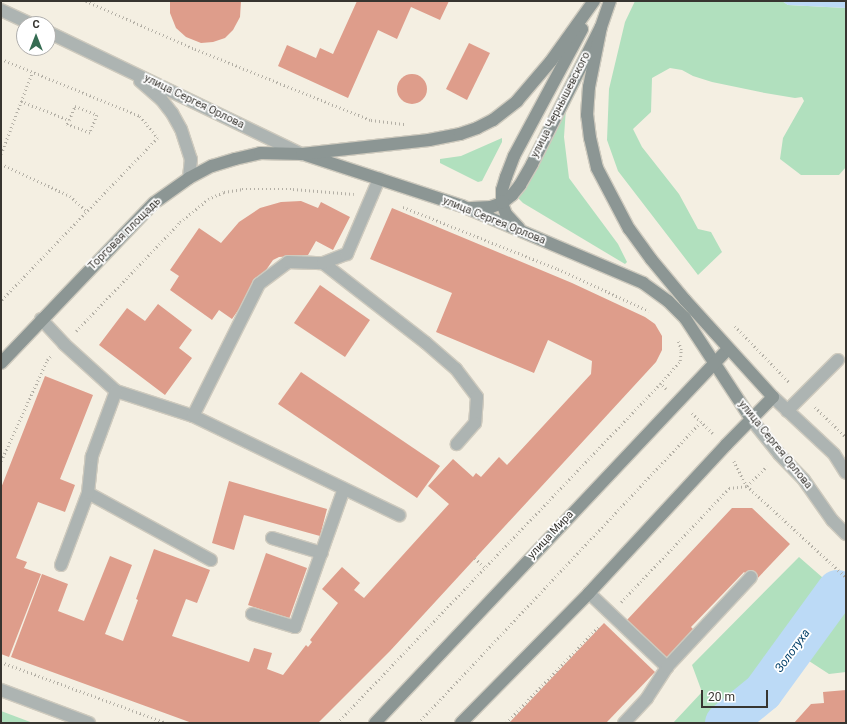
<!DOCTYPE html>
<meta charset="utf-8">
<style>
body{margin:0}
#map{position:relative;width:847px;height:724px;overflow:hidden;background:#f4efe2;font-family:Roboto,sans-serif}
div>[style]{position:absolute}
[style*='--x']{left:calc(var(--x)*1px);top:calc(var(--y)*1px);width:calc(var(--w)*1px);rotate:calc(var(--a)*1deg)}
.green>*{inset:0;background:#b1e0be}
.water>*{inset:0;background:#bcdaf6}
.river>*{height:40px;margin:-20px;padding:0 20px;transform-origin:20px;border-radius:20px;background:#bcdaf6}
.building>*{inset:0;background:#de9d8b}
.round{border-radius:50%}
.path>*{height:2.5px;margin-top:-1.25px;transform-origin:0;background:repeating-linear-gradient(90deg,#b4b0a6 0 1px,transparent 0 4px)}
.roads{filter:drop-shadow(1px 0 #cecabe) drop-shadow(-1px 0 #cecabe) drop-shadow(0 1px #cecabe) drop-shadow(0 -1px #cecabe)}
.service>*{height:12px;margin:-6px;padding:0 6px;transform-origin:6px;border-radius:6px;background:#adb4b2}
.minor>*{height:12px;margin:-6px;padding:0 6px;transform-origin:6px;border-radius:6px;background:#adb4b2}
.tertiary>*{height:12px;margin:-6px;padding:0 6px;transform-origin:6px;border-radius:6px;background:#adb4b2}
.secondary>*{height:12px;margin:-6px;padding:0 6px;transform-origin:6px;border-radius:6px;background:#8c9694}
span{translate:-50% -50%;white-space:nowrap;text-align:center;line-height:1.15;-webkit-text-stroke:3.5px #fff;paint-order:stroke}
.street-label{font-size:11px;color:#373530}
.water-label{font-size:12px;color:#05426b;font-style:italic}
.frame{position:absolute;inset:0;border:2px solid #373530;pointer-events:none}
.north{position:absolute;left:16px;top:16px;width:40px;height:40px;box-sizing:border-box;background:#fff;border:1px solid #afaeac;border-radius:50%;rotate:0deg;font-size:11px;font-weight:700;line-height:16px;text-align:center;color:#373530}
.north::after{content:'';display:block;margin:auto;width:14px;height:18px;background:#356c52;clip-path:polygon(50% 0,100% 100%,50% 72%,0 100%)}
.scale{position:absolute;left:701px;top:690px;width:67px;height:18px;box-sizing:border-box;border:2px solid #373530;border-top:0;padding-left:5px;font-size:12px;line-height:14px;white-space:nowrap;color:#373530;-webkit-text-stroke:3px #fff;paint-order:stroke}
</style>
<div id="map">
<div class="green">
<i style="clip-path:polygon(635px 1px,782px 1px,788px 5px,846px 8px,846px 167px,839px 175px,801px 175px,780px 159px,783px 138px,804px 101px,802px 97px,795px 98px,765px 93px,712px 82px,693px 76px,682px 70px,670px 68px,652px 78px,651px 112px,633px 129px,642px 147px,679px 194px,698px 229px,711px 232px,722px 252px,698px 275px,618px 171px,607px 140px,609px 89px,625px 22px)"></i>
<i style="clip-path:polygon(566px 108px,564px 137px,569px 178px,618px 244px,627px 262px,625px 264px,523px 203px,519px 199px,519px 193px)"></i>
<i style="clip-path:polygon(502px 138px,502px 142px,482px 181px,478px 182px,440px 163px,440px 159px,461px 156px)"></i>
<i style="clip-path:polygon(799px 557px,846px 598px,846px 672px,829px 674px,809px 661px,782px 683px,744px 723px,673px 723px,702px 692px,692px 665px)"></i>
<i style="clip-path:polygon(1px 711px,33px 723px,1px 723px)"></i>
</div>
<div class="water">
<i style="clip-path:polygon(782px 1px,846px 1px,846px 8px,788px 5px)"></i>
</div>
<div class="river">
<i style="--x:725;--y:723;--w:49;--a:-39.2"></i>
<i style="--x:763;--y:692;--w:126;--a:-54"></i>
</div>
<div class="building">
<i style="clip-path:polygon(170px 1px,241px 1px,240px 17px,233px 30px,225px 38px,213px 42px,201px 43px,186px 37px,176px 28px,170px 13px)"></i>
<i style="clip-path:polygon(357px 1px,449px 1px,440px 20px,411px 7px,397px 39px,378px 30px,348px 98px,278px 66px,287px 45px,316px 58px,320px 48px,333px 54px)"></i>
<i style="clip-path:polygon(469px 43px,490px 53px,467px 100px,446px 89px)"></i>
<i class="round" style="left:397px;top:74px;width:30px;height:30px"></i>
<i style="clip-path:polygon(301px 201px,318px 208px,321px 202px,350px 217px,333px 250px,316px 241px,308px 255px,279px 257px,273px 260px,232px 319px,219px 310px,212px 320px,170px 290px,179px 276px,170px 270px,199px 228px,221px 243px,239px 222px,260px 208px,281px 202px)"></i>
<i style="clip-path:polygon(392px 208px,572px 283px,645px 317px,655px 324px,662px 336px,662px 350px,656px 362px,390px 651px,318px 723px,192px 723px,11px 657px,42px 574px,68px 584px,58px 611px,84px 621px,110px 556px,132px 565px,105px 634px,123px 641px,138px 600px,136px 599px,154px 549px,210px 570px,197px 603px,186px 599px,172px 636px,249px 662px,254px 648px,272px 653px,267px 669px,283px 675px,306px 645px,308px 647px,312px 642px,310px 640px,338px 603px,322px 589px,342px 567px,360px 583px,354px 590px,364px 598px,449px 504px,428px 486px,453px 459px,473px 477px,476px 473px,481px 477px,499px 457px,507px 465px,591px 374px,592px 361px,548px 340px,534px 373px,436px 332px,452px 293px,370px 259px)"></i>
<i style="clip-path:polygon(320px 285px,370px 320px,345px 357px,294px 323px)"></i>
<i style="clip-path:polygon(158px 304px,192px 330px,179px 348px,192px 358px,165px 395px,99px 345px,127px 308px,145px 321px)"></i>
<i style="clip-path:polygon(301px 372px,440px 466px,417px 498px,278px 404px)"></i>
<i style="clip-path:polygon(45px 376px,93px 395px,60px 479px,75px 485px,65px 512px,38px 502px,16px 558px,27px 562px,24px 568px,41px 574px,9px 657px,1px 654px,1px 488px)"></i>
<i style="clip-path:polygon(229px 481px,327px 509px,320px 536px,244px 515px,234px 550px,212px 543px)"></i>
<i style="clip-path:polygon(732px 508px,752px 508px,790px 544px,754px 582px,744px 572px,691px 627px,696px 632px,668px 661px,626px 621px)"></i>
<i style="clip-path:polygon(266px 553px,307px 568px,289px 619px,248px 605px)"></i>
<i style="clip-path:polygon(604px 623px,655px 672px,606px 723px,509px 723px)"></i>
<i style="clip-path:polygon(846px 690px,846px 723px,794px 723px,811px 704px,824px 703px,823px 692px)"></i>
</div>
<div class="path">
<i style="--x:86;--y:1;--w:119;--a:23.8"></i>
<i style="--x:195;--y:49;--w:190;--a:22"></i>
<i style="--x:371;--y:120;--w:35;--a:7"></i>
<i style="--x:1;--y:59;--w:150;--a:22.3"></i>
<i style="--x:140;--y:116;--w:28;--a:51"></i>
<i style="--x:158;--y:138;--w:226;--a:133.9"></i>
<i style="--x:21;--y:101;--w:52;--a:21.6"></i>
<i style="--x:69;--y:120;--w:15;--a:-67"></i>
<i style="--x:75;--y:106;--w:24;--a:22"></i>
<i style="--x:97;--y:115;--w:19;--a:111"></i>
<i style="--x:90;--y:133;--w:25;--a:-159"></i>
<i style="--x:67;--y:124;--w:4;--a:-63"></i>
<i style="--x:1;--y:154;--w:87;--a:-69.1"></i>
<i style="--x:1;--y:164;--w:76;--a:24.9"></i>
<i style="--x:70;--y:196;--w:24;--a:42"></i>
<i style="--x:403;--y:207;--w:167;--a:21.8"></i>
<i style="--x:558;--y:269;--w:100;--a:24.8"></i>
<i style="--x:735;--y:326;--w:79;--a:46"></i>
<i style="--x:76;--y:331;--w:151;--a:-46.3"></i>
<i style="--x:180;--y:222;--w:36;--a:-39"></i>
<i style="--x:208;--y:199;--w:17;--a:-24"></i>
<i style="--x:224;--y:192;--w:18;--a:-9"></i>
<i style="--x:242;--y:189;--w:51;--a:0"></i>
<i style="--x:293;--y:189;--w:61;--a:4.7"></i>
<i style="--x:666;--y:389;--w:8;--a:-140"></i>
<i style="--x:660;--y:384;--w:30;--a:-49"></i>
<i style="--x:680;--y:361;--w:11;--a:-85"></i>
<i style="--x:681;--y:350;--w:9;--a:-108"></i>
<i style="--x:815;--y:407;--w:43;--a:44.1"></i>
<i style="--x:692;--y:413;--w:29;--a:44"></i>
<i style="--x:1;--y:461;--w:111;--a:-65.5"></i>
<i style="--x:47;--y:360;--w:6;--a:-45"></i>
<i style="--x:734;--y:461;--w:28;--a:63"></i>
<i style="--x:747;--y:486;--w:134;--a:42.6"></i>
<i style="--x:475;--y:558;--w:14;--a:45"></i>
<i style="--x:621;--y:602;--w:157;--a:-46.5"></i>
<i style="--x:729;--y:488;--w:18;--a:-6"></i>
<i style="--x:747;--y:486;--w:28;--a:-45"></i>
<i style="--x:1;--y:662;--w:177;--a:20.2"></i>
<i style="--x:337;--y:723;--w:468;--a:-46.4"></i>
<i style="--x:418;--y:723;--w:415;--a:-46.8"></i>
<i style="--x:506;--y:723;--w:134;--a:-46.2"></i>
</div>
<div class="roads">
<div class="service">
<i style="--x:323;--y:263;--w:130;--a:37.8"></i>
<i style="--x:426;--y:343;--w:40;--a:41"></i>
<i style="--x:456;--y:369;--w:35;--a:53"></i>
<i style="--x:477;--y:397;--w:26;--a:94"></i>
<i style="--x:475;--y:423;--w:28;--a:131"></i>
<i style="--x:41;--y:319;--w:34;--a:47"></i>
<i style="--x:64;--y:344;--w:70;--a:42.1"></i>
<i style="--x:116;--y:391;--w:81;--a:18"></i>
<i style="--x:193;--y:416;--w:229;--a:25.7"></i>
<i style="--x:787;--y:411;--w:72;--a:-45"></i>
<i style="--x:193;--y:416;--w:148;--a:-63.4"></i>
<i style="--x:259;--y:284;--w:36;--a:-37"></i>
<i style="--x:288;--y:262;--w:35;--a:2"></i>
<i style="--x:323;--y:263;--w:26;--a:-21"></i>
<i style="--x:347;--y:254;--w:82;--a:-66.9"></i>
<i style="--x:88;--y:493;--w:140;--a:28.6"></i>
<i style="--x:272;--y:538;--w:52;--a:16.7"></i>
<i style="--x:61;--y:565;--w:77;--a:-69.4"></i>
<i style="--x:88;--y:493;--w:37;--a:-84"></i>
<i style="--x:92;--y:456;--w:69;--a:-69.7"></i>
<i style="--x:589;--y:593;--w:108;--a:43.5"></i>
<i style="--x:252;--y:614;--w:45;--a:16.8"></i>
<i style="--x:295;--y:627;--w:146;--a:-70.5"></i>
<i style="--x:624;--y:723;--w:34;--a:-47"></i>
<i style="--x:647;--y:698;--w:37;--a:-57"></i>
<i style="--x:667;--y:667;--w:123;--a:-47"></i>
</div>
<div class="minor">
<i style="--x:1;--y:10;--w:33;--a:25"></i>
<i style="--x:48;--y:32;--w:282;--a:25.7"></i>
<i style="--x:140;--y:81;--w:28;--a:41"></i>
<i style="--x:161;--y:99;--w:18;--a:52"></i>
<i style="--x:172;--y:113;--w:18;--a:61"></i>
<i style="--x:181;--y:129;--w:32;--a:72"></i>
<i style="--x:191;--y:159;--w:19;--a:96"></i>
<i style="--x:773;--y:397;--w:83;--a:43.1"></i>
<i style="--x:834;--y:454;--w:22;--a:58"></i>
<i style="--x:751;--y:419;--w:45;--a:51.3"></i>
<i style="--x:779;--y:454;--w:36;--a:46"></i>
<i style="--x:804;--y:480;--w:49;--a:55"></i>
<i style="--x:832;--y:520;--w:20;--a:45"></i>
</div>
<div class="tertiary">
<i style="--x:1;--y:690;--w:94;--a:20.6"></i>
</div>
<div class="secondary">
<i style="--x:306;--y:155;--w:164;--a:18.1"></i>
<i style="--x:462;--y:206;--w:197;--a:23"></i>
<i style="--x:643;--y:283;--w:31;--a:36"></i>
<i style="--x:668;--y:301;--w:24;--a:45"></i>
<i style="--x:685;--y:318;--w:121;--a:56.8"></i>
<i style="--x:471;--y:208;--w:20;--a:-3"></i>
<i style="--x:491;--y:207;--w:12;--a:-20"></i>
<i style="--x:502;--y:203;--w:13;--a:-39"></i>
<i style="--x:512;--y:195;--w:13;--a:-51"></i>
<i style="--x:520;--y:185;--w:24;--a:-60"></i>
<i style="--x:532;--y:164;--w:153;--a:-63.3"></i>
<i style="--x:601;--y:27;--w:28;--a:-71"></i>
<i style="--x:519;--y:228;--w:19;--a:-133"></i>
<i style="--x:506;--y:214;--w:12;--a:-110"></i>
<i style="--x:502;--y:203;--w:13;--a:-90"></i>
<i style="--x:502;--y:190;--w:14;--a:-73"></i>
<i style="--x:506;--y:177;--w:22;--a:-69"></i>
<i style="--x:514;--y:156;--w:144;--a:-61.8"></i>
<i style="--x:1;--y:363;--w:221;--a:-46.3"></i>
<i style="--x:154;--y:203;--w:43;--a:-35.5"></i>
<i style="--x:189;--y:178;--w:26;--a:-28"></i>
<i style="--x:212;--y:166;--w:24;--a:-17"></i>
<i style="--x:235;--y:159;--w:26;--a:-13"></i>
<i style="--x:260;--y:153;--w:42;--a:1.4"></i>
<i style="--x:302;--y:154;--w:128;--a:-6.3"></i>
<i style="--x:429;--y:140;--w:32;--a:-11"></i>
<i style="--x:460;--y:134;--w:18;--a:-19"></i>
<i style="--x:477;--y:128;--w:18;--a:-27"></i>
<i style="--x:493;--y:120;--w:31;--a:-38"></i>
<i style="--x:517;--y:101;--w:52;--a:-49.6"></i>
<i style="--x:551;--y:61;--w:74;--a:-54.4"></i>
<i style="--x:375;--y:723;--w:514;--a:-46.65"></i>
<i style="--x:461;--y:723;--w:182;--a:-45.4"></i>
<i style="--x:589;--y:593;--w:202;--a:-47.2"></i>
<i style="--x:726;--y:445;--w:67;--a:-45.6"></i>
<i style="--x:773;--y:397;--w:131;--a:-132.2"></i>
<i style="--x:685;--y:300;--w:53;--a:-129.7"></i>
<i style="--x:651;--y:259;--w:37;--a:-126"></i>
<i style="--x:629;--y:229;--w:69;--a:-117.7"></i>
<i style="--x:597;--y:168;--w:31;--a:-103"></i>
<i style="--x:590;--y:138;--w:23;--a:-97"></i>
<i style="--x:587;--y:115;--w:28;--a:-86"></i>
<i style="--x:589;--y:87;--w:61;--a:-78.7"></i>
</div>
</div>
<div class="street-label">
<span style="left:194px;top:102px;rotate:26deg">улица Сергея Орлова</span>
<span style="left:561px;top:105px;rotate:-63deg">улица Чернышевского</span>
<span style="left:494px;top:221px;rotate:22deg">улица Сергея Орлова</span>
<span style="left:125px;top:234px;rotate:-45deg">Торговая площадь</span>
<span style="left:775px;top:445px;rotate:51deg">улица Сергея Орлова</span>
<span style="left:551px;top:535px;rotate:-47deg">улица Мира</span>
</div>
<div class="water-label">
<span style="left:793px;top:651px;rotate:-54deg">Золотуха</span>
</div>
<div class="frame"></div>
<div class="north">С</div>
<div class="scale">20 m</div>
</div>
